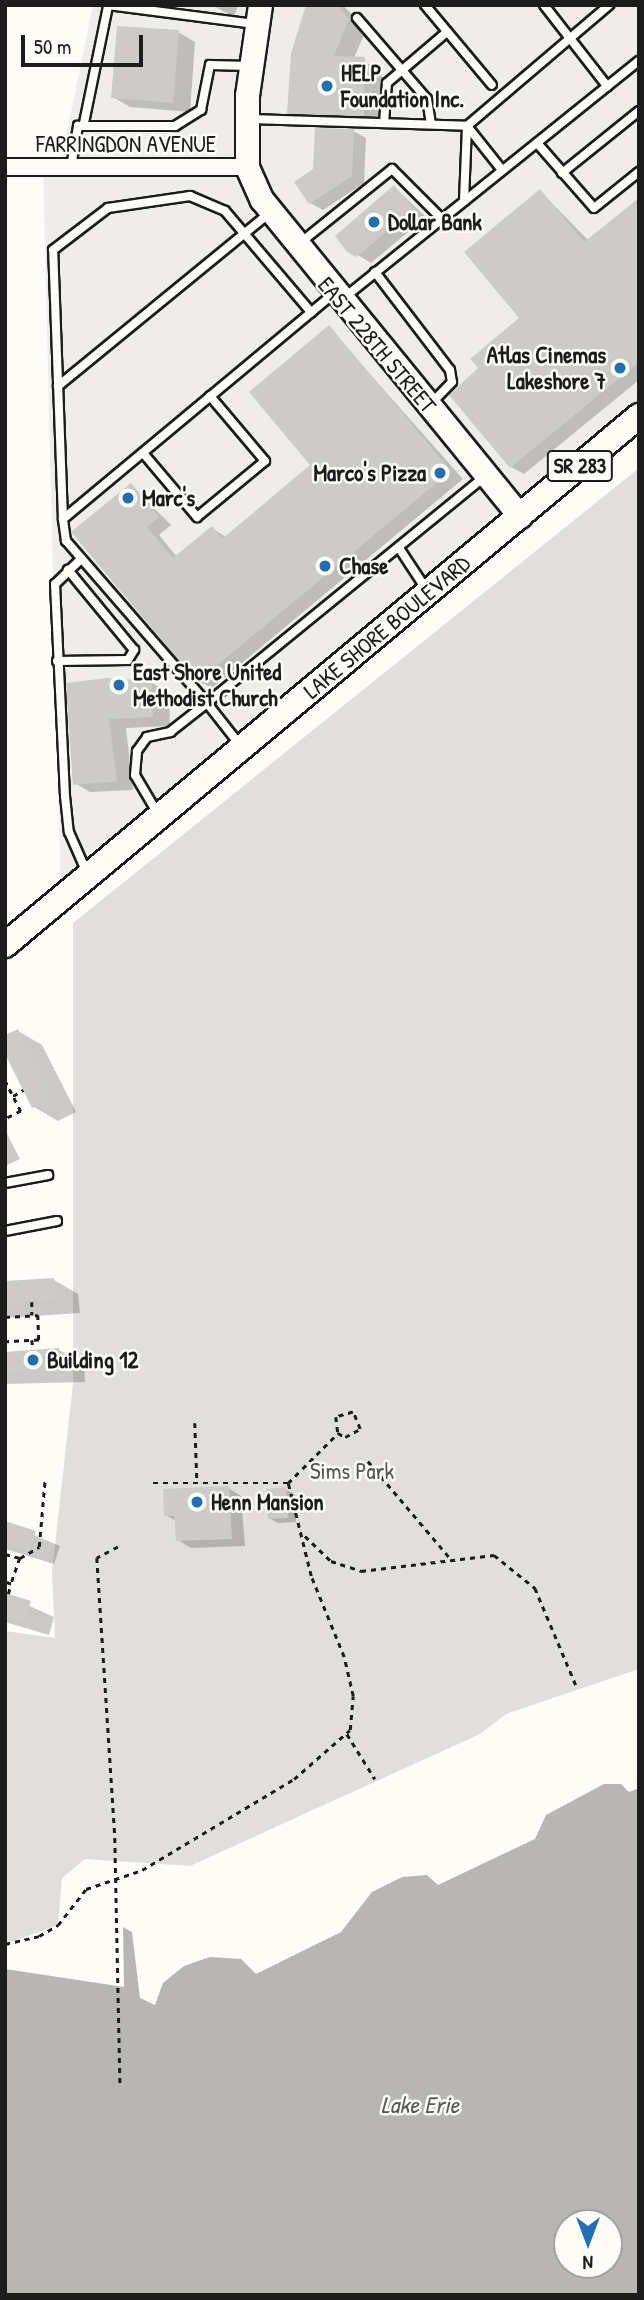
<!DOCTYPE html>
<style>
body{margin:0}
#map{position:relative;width:644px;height:2300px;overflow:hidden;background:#fdfcf7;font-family:"Patrick Hand",sans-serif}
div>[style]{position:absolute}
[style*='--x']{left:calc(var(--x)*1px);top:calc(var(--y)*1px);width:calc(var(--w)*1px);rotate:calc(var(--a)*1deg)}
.built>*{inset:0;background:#eeede9}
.green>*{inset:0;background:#e0dfdb}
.water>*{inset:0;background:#b7b6b2}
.shadow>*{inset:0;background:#0003}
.building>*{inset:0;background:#cccbc8}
.path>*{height:2.5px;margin-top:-1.25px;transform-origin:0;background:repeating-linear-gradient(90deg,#1c1c1c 0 5px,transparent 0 10px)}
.roads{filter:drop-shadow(2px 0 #1c1c1c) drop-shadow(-2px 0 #1c1c1c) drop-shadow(0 2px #1c1c1c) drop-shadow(0 -2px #1c1c1c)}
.lane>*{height:8px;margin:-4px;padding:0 4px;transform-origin:4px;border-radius:4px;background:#fdfcf7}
.street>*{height:16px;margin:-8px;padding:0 8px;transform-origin:8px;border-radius:8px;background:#fdfcf7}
.secondary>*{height:23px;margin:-11.5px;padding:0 11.5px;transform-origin:11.5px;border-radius:11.5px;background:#fdfcf7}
.primary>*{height:24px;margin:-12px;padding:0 12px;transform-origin:12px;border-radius:12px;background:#fdfcf7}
.dots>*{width:19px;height:19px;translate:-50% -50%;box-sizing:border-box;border:4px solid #fdfcf7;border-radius:50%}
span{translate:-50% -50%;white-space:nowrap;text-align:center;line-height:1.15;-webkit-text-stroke:5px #fdfcf7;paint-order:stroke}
.shield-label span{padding:2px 5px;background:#fdfcf7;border:2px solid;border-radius:5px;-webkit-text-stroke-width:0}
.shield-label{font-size:21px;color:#1c1c1c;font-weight:700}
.poi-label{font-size:23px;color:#1c1c1c;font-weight:700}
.left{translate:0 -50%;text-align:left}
.right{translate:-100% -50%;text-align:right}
.street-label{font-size:23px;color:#1c1c1c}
.park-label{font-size:23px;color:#575655}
.water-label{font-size:24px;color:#5a5a58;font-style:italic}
.frame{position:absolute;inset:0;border:7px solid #1c1c1c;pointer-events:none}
.north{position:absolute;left:553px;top:2209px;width:70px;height:70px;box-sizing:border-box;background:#fdfcf7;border:2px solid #a3a29f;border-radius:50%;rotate:180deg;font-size:19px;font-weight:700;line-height:28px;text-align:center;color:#1c1c1c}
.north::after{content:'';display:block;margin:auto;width:24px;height:32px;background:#1f6fb2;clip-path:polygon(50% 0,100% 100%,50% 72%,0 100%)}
.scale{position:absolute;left:21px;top:35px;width:122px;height:32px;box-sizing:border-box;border:4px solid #1c1c1c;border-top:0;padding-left:9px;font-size:21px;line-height:24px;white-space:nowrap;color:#1c1c1c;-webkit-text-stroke:5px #fdfcf7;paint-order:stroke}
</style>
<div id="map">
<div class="built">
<i style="clip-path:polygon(93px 5px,639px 5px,639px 416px,61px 899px,43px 167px,60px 166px)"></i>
</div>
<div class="green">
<i style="clip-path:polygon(639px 468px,639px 1669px,506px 1714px,480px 1734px,190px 1866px,85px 1859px,62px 1878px,58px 1925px,5px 1944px,5px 1631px,55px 1638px,52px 1572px,73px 1384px,73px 923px)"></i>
</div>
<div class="water">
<i style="clip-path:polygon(evenodd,604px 1784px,621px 1784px,629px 1792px,639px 1788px,639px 2295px,5px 2295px,5px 1969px,124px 1987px,123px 1927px,132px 1932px,140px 1998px,155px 2005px,163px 1983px,184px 1966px,210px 1957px,241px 1959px,256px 1974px,341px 1932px,372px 1892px,402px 1877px,427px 1875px,438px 1885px,535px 1839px,546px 1815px,604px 1784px,567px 2223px,609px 2223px,609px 2265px,567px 2265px,567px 2223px)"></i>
</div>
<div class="shadow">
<i style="clip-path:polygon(212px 5px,238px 5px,234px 17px)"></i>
<i style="clip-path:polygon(307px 5px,343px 5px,366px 30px,354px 58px,382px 69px,381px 125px,307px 123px,289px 113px)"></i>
<i style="clip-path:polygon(178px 32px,195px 42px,190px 112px,130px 107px,113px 97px)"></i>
<i style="clip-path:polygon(353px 131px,366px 138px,364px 183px,323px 210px,310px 203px,315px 170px)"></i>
<i style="clip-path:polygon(394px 187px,426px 217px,371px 263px,358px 255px)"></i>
<i style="clip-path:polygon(540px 191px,589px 241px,639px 200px,639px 380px,524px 474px,511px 467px,480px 369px,521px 318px)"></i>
<i style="clip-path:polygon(329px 328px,463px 479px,212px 688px,198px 681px,131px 485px,171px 525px,159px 535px,177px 557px,212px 528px,227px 538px,313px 466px)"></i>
<i style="clip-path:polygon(152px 683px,169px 693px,170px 726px,126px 728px,133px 790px,90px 792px,73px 782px,68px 685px)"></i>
<i style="clip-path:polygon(18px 1031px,42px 1045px,76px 1112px,58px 1121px,34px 1107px)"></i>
<i style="clip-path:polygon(5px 1130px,20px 1159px,5px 1166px)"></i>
<i style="clip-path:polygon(54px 1280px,78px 1294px,80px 1313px,5px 1318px,5px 1283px)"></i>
<i style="clip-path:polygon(59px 1350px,84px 1364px,85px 1382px,5px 1384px,5px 1354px)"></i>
<i style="clip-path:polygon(228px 1488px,241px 1496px,245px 1546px,191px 1548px,178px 1540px,176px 1521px,166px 1515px)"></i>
<i style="clip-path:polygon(285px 1489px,294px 1494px,296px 1522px,278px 1523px,269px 1518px)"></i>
<i style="clip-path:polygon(5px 1523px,60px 1546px,54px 1564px,5px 1549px)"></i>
<i style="clip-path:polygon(5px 1595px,54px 1617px,49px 1635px,5px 1622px)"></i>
</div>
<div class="building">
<i style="clip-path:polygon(306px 5px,337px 5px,349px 19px,334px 56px,365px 57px,364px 116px,287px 114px,291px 53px)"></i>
<i style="clip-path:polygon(117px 26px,179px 30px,173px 103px,111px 98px)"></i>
<i style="clip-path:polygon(315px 128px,354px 129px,352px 176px,309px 204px,294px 182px,313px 169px)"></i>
<i style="clip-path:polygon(394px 185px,414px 209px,356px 257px,347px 252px,335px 236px)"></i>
<i style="clip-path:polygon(540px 189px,584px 242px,639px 198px,639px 362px,510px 468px,449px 395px,478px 368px,470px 359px,519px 318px,464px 252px)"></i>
<i style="clip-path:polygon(329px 325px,451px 471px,197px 682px,71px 532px,131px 483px,159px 517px,147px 527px,173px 558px,212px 526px,222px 539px,310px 465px,249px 392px)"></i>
<i style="clip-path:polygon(107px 678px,152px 681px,153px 717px,109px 719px,117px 781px,73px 785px,66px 683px)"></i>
<i style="clip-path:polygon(18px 1029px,53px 1098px,32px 1108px,5px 1054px,5px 1035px)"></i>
<i style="clip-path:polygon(54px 1278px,56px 1300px,5px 1303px,5px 1281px)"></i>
<i style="clip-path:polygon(59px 1348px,61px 1369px,5px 1373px,5px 1352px)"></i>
<i style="clip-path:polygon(229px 1486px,232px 1539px,176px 1541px,174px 1516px,164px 1516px,163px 1489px)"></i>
<i style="clip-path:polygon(286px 1487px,288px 1518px,268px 1519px,266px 1489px)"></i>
<i style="clip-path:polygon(5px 1521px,36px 1531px,30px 1551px,5px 1544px)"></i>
<i style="clip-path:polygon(5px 1593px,31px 1601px,24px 1622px,5px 1617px)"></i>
</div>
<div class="path">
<i style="--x:5;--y:1057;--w:1;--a:0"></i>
<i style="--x:5;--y:1080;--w:35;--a:63"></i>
<i style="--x:21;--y:1111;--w:18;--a:153"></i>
<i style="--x:13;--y:1096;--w:12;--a:-31"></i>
<i style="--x:5;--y:1135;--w:15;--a:90"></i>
<i style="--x:32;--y:1302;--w:13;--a:90"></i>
<i style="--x:5;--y:1317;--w:33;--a:-3"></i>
<i style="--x:38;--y:1315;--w:25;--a:88"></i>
<i style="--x:39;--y:1340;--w:34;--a:177"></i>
<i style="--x:32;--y:1340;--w:10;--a:84"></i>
<i style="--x:195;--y:1423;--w:56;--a:88"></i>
<i style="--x:368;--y:1461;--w:126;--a:49.8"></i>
<i style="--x:153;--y:1483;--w:135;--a:0"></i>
<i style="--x:288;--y:1483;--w:71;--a:-45"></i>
<i style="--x:338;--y:1433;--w:8;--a:30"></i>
<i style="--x:345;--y:1437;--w:17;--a:-28"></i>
<i style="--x:360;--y:1429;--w:18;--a:-112"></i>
<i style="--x:353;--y:1412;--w:18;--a:164"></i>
<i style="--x:336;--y:1417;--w:16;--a:83"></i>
<i style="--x:305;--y:1536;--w:36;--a:44"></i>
<i style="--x:331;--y:1561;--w:32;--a:18"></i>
<i style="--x:361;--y:1571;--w:134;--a:-6.9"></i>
<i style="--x:494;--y:1555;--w:53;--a:38.8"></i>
<i style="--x:535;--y:1588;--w:105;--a:67.1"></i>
<i style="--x:118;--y:1547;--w:24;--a:152"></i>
<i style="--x:97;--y:1558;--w:281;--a:86.3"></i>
<i style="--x:115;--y:1838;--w:245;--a:88.8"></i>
<i style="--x:5;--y:1554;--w:16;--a:15"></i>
<i style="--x:20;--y:1558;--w:28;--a:109"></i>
<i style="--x:11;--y:1584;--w:6;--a:-162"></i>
<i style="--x:20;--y:1558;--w:22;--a:-30"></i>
<i style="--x:39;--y:1547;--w:69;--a:-85"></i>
<i style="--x:8;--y:1594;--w:10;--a:-73"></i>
<i style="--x:347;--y:1734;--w:53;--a:58.1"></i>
<i style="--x:5;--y:1944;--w:35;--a:-13"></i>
<i style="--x:39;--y:1936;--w:22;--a:-30"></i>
<i style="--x:58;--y:1925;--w:46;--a:-52.1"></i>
<i style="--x:86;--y:1889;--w:59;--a:-18.7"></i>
<i style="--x:142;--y:1870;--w:177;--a:-30.9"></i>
<i style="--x:294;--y:1779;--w:74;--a:-41.2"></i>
<i style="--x:350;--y:1730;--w:34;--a:-85"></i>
<i style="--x:353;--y:1696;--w:40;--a:-103"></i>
<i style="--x:344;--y:1657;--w:87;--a:-112.2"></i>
<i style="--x:311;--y:1576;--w:96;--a:-103.9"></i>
</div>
<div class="roads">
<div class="lane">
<i style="--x:108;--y:5;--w:148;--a:7.4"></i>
<i style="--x:425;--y:5;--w:104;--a:50.1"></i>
<i style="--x:544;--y:5;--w:103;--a:52.1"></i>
<i style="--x:357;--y:18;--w:107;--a:49.2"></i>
<i style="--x:427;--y:99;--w:25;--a:81"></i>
<i style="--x:250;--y:119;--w:217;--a:1.8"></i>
<i style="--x:467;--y:126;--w:75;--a:92.3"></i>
<i style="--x:84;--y:123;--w:119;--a:-78.4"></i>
<i style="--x:384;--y:123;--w:40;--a:-85.7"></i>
<i style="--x:387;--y:83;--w:79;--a:-40.4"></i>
<i style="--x:537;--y:143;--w:86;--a:48.8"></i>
<i style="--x:594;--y:208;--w:58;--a:-38.7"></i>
<i style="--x:71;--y:167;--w:42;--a:-80.3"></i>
<i style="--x:78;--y:126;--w:97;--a:0"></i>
<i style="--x:175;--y:126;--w:31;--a:-32"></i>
<i style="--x:201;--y:110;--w:46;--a:-78.7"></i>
<i style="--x:210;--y:65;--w:40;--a:1.4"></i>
<i style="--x:502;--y:170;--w:56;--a:-128.5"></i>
<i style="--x:467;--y:126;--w:187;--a:-40.4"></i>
<i style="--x:562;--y:173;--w:99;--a:-38.8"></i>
<i style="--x:300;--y:243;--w:118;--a:-38.8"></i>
<i style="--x:392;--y:169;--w:71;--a:45"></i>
<i style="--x:375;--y:272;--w:123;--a:52.6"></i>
<i style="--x:450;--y:370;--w:12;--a:81"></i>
<i style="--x:452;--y:382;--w:30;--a:134"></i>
<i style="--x:345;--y:297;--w:377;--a:-38.8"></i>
<i style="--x:58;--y:386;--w:273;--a:-39.3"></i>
<i style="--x:143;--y:453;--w:84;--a:49.8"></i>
<i style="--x:197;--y:517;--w:88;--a:-39.5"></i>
<i style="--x:265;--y:461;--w:85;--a:-130.2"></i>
<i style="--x:63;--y:519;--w:269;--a:-92.1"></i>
<i style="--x:53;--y:250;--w:69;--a:-37.4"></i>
<i style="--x:108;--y:208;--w:83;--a:-8.3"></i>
<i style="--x:190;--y:196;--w:38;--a:23"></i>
<i style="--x:225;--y:211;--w:133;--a:49.6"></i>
<i style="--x:399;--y:548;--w:49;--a:56.6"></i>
<i style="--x:81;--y:559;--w:36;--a:136"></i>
<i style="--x:55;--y:584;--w:212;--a:87.3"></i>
<i style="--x:65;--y:796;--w:36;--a:84"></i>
<i style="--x:69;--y:832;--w:45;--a:66.3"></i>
<i style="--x:57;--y:661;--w:71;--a:-0.8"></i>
<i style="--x:128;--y:660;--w:12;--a:-59"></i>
<i style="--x:134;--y:650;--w:104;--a:-129.5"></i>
<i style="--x:240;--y:745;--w:53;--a:-128.2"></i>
<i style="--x:207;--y:703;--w:357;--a:-39.2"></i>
<i style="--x:158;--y:814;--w:45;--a:-120.5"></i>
<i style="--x:135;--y:775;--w:24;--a:-85"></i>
<i style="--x:137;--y:751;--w:17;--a:-54"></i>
<i style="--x:147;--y:737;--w:24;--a:-12"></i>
<i style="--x:170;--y:732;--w:47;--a:-38.1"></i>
<i style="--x:207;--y:703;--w:215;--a:-131"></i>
<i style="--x:66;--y:541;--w:22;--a:-98"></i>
<i style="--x:63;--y:519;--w:353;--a:-39.8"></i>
<i style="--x:5;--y:1183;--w:44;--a:-10.5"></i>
<i style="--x:5;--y:1231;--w:53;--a:-10.9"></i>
</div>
<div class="street">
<i style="--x:5;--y:167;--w:242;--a:0"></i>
</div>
<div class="secondary">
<i style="--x:260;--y:5;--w:91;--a:98.2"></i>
<i style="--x:247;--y:95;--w:72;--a:90"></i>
<i style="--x:247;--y:167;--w:36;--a:66"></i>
<i style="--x:262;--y:200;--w:408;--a:50.8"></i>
</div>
<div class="primary">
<i style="--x:5;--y:945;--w:826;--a:-39.84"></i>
</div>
</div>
<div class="dots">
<i style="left:327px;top:86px;background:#1f6fb2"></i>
<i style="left:374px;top:222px;background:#1f6fb2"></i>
<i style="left:620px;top:368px;background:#1f6fb2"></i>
<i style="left:440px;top:473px;background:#1f6fb2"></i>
<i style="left:128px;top:498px;background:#1f6fb2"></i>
<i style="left:325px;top:566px;background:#1f6fb2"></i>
<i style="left:119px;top:685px;background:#1f6fb2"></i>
<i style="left:33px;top:1360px;background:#1f6fb2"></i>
<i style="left:197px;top:1502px;background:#1f6fb2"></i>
</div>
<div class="shield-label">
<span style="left:580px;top:466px">SR 283</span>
</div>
<div class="poi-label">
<span class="left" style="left:341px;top:86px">HELP<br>Foundation Inc.</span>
<span class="left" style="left:388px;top:222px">Dollar Bank</span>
<span class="right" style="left:606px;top:368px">Atlas Cinemas<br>Lakeshore 7</span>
<span class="right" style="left:426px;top:473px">Marco's Pizza</span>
<span class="left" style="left:142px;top:498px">Marc's</span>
<span class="left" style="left:339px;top:566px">Chase</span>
<span class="left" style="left:133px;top:685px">East Shore United<br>Methodist Church</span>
<span class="left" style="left:47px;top:1360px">Building 12</span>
<span class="left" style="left:211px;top:1502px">Henn Mansion</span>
</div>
<div class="street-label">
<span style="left:126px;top:144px">FARRINGDON AVENUE</span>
<span style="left:377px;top:345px;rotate:50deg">EAST 228TH STREET</span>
<span style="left:387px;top:627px;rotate:-40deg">LAKE SHORE BOULEVARD</span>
</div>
<div class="park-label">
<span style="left:352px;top:1471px">Sims Park</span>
</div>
<div class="water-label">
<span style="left:420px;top:2105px">Lake Erie</span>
</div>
<div class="frame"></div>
<div class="north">N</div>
<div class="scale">50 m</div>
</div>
